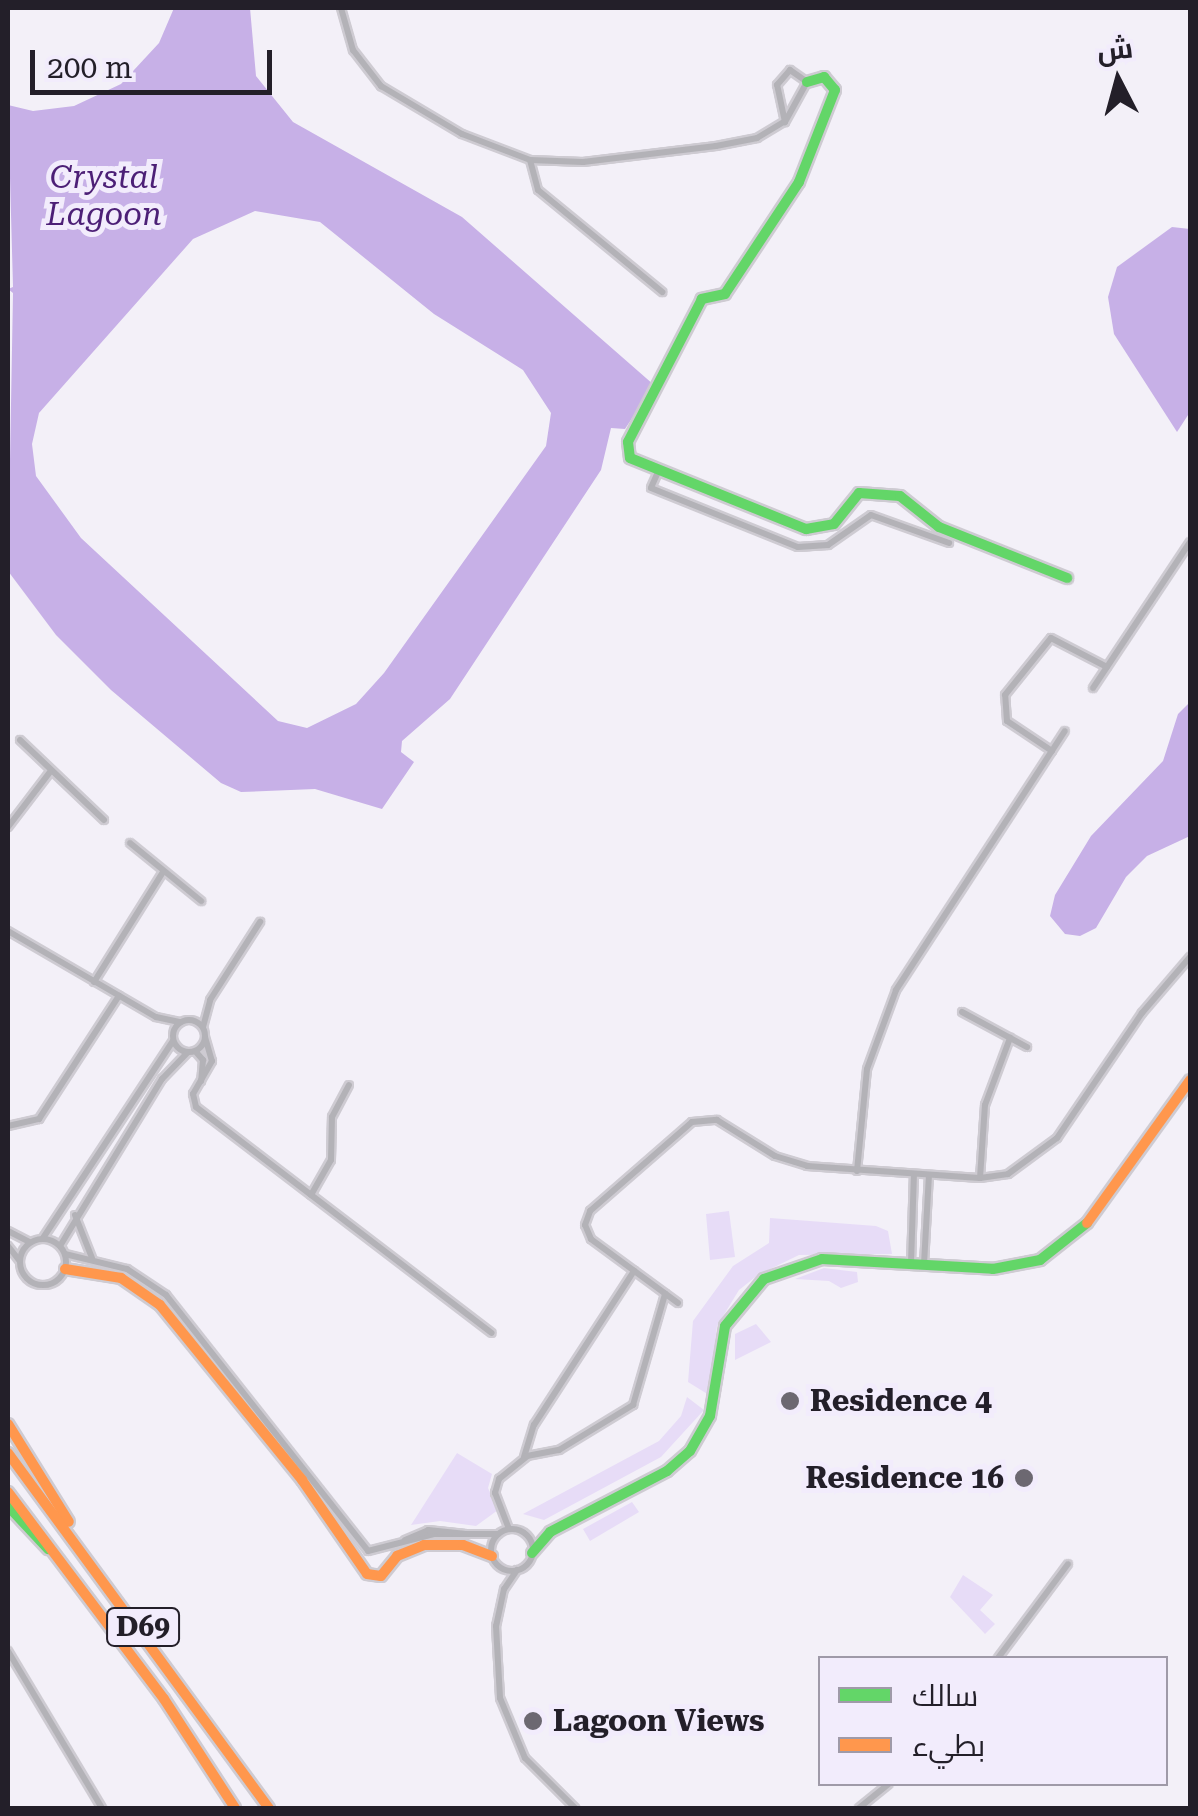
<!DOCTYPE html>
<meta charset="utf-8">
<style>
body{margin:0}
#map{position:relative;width:1198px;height:1816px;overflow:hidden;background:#f3f0f8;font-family:"Roboto Serif",Cairo,serif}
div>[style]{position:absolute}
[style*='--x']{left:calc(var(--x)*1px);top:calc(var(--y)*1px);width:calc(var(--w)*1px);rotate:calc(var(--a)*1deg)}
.green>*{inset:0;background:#e7dcf7}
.water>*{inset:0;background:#c7b0e7}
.roads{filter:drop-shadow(2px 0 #cecbd2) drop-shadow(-2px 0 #cecbd2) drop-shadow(0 2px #cecbd2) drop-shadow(0 -2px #cecbd2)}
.street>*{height:6px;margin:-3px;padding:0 3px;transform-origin:3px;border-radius:3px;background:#b3b2b7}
.street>.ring{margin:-3px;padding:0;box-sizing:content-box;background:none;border:6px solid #b3b2b7;border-radius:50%}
.fast>*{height:10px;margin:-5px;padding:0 5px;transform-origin:5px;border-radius:5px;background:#63d668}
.slow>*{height:10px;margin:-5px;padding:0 5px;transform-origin:5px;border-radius:5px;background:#ff974d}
.dots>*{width:28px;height:28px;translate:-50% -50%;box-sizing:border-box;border:5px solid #f2ecfc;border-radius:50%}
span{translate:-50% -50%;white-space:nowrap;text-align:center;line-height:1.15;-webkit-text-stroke:10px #f2ecfc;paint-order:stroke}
.shield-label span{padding:2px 8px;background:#f2ecfc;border:2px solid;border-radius:8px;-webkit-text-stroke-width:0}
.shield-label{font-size:28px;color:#231f29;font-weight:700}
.poi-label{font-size:30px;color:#231f29;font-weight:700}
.left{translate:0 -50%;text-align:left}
.right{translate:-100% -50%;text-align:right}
.water-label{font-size:32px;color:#4c1f76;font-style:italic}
.frame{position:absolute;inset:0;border:10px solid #231f29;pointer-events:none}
.legend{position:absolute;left:818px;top:1656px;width:350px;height:130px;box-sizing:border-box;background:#f2ecfc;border:2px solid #9f9aa8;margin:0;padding:12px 18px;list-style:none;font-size:30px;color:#231f29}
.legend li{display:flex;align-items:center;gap:20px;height:50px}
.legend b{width:50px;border:2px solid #9f9aa8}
.north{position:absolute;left:1068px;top:30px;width:100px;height:100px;-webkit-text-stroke:8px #f2ecfc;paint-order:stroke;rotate:354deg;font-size:28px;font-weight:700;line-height:40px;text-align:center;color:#231f29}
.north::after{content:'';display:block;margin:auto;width:35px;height:45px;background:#231f29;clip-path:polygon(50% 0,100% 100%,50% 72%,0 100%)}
.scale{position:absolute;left:30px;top:50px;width:242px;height:45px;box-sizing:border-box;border:5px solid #231f29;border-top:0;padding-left:12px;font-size:30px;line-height:35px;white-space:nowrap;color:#231f29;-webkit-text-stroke:8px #f2ecfc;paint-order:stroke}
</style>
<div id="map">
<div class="green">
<i style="clip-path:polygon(729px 1211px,735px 1257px,710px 1260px,706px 1214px)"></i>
<i style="clip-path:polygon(770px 1218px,876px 1226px,888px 1231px,892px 1254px,799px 1255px,758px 1275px,739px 1290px,717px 1326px,709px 1395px,688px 1382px,693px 1321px,733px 1266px,769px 1243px)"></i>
<i style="clip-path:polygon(824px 1268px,857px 1272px,858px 1282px,841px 1288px,829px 1281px,795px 1279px)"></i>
<i style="clip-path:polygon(756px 1324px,771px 1342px,735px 1360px,735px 1334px)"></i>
<i style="clip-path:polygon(687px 1397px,704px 1410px,661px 1457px,544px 1520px,523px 1514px,659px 1441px,681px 1416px)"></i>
<i style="clip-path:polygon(457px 1453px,492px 1474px,488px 1488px,498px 1510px,476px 1526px,440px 1521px,411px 1525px)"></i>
<i style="clip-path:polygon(632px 1502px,639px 1512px,590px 1541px,583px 1529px)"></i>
<i style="clip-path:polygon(963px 1575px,993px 1595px,980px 1610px,995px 1624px,985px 1634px,950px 1597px)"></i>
</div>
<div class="water">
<i style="clip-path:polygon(evenodd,174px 8px,250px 8px,256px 76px,293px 122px,462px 217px,654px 385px,625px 429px,611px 428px,601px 470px,450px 699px,402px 741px,401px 752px,414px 762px,382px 809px,315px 789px,241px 792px,221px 783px,111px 690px,56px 635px,8px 571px,13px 293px,8px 289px,13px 287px,8px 105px,33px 111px,74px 106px,121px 84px,159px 43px,174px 8px,255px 211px,320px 222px,434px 314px,523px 370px,551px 413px,546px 446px,384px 673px,356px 704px,307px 728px,278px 721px,81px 538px,36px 476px,32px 444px,39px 413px,193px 239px,255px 211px)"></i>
<i style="clip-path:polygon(1172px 227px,1190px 229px,1190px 412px,1177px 432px,1114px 334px,1108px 297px,1117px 267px)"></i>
<i style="clip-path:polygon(1190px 702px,1190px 836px,1147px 856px,1126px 877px,1096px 928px,1080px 936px,1065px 934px,1050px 916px,1055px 895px,1091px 836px,1163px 761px,1178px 714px)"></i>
</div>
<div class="roads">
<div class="street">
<i style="--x:341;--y:8;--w:44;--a:74.1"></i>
<i style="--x:353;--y:50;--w:46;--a:52.1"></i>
<i style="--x:381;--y:86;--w:94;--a:30.7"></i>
<i style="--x:462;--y:134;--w:73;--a:20.9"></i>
<i style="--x:530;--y:160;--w:53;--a:2.2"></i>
<i style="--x:583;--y:162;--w:134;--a:-6.9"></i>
<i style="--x:716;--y:146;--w:42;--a:-11"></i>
<i style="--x:757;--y:138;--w:31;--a:-31"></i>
<i style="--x:790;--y:70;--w:21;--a:35"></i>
<i style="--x:807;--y:82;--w:46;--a:118.8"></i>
<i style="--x:785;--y:122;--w:38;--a:-102"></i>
<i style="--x:777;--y:85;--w:20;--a:-49"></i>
<i style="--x:530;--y:160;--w:31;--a:75"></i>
<i style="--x:538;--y:190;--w:161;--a:39.4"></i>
<i style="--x:658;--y:472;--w:17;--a:114"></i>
<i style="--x:651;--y:488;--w:158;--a:21.9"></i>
<i style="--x:798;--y:547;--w:30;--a:-4"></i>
<i style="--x:828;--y:545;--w:52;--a:-34.9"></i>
<i style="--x:871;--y:515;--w:83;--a:19.7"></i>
<i style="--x:1093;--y:688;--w:175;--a:-56.4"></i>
<i style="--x:20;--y:740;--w:116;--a:43.6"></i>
<i style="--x:1052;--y:751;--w:54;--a:-146.3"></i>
<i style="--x:1007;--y:721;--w:26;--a:-94"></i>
<i style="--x:1005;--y:695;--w:73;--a:-51.1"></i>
<i style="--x:1051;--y:638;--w:63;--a:27.4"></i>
<i style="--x:8;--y:827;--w:69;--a:-52.6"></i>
<i style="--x:130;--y:843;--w:92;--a:39.2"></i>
<i style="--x:8;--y:931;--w:171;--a:30.2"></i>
<i style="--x:156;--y:1017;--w:25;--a:12"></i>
<i style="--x:94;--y:982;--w:130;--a:-57.9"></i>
<i style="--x:962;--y:1012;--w:74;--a:28.3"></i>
<i class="ring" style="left:173px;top:1020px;width:26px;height:26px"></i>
<i style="--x:203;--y:1027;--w:28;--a:-75"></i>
<i style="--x:210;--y:1000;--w:93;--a:-57.3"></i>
<i style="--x:205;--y:1037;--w:25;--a:74"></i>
<i style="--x:212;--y:1061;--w:38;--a:120"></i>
<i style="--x:193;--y:1094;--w:13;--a:77"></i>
<i style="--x:196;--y:1107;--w:372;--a:37.4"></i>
<i style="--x:196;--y:1052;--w:11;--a:49"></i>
<i style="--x:203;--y:1060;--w:21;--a:95"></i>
<i style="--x:8;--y:1126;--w:32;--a:-13"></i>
<i style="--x:39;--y:1119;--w:147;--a:-57"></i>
<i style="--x:857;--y:1171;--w:102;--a:-84.4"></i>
<i style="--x:867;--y:1069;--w:84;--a:-69.8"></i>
<i style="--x:896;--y:990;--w:309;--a:-56.9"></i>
<i style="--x:980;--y:1178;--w:73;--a:-86.1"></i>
<i style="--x:985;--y:1105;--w:72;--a:-69.5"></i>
<i style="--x:311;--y:1195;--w:40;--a:-60.3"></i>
<i style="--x:331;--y:1160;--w:43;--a:-88.7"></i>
<i style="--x:332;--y:1117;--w:36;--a:-62"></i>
<i style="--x:75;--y:1215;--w:46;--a:68.4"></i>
<i style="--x:8;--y:1231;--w:25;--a:27"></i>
<i style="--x:43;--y:1238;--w:236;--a:-56.6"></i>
<i class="ring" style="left:20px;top:1239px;width:40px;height:40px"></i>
<i style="--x:8;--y:1246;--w:18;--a:52"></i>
<i style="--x:60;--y:1246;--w:196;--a:-58.6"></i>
<i style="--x:162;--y:1079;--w:37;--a:-46"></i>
<i style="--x:65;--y:1254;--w:64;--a:13.6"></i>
<i style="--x:127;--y:1269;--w:47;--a:33.7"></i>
<i style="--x:166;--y:1295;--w:326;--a:51.7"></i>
<i style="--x:368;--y:1551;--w:68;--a:-14.4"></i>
<i style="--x:434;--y:1534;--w:64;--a:0"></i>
<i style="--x:911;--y:1263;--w:89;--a:-88.1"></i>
<i style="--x:924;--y:1264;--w:89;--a:-86.8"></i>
<i style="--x:678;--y:1303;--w:108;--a:-143.7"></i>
<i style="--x:591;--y:1239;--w:15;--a:-113"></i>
<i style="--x:585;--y:1225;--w:15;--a:-70"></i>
<i style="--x:590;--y:1211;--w:135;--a:-41.1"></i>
<i style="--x:692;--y:1122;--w:25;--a:-5"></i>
<i style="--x:717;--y:1120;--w:68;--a:31.8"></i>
<i style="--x:775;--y:1156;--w:34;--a:17"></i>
<i style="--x:807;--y:1166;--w:173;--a:4"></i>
<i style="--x:980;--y:1178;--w:28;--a:-8"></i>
<i style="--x:1008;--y:1174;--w:61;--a:-36.3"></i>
<i style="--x:1057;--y:1138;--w:151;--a:-55.8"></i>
<i style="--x:1142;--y:1013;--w:74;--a:-49.4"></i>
<i style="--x:524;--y:1457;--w:34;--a:-73"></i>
<i style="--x:534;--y:1425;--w:184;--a:-57"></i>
<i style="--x:509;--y:1529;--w:39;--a:-111"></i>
<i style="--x:495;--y:1493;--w:15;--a:-74"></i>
<i style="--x:499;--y:1479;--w:36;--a:-39"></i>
<i style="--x:527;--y:1456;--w:33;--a:-11"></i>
<i style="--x:559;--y:1450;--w:87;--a:-31.3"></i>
<i style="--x:633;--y:1405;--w:116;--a:-73.9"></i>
<i class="ring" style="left:491px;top:1529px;width:36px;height:36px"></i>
<i style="--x:405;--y:1540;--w:25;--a:-23"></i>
<i style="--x:428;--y:1530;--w:36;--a:6"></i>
<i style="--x:517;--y:1570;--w:23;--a:124"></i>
<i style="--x:504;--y:1589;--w:38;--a:102"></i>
<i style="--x:496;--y:1626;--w:72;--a:86.8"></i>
<i style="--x:500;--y:1698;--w:65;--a:67.4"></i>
<i style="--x:525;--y:1758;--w:71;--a:45"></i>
<i style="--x:8;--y:1651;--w:183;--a:59.1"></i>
<i style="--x:998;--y:1658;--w:117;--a:-53.3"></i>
<i style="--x:859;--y:1808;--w:38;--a:-39"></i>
</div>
<div class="fast">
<i style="--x:807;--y:82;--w:18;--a:-16"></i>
<i style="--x:824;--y:77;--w:17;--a:50"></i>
<i style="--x:835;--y:90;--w:99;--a:111.4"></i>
<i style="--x:799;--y:182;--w:134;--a:123.5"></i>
<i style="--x:725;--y:294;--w:24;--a:168"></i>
<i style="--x:702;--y:299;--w:161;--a:117.4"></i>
<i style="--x:628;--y:442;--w:16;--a:83"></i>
<i style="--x:630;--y:458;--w:190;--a:22"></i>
<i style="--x:806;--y:529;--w:28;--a:-10"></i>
<i style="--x:834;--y:524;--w:40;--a:-51"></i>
<i style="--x:859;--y:493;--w:41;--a:4.2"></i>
<i style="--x:900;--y:496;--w:50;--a:38.5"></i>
<i style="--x:939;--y:527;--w:138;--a:21.7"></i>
<i style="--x:8;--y:1506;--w:59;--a:47.1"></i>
<i style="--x:532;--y:1553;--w:28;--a:-49"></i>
<i style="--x:550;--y:1532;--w:132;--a:-27.5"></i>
<i style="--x:667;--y:1471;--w:30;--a:-41"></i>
<i style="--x:690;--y:1451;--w:40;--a:-60.3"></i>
<i style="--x:710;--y:1416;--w:91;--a:-80.5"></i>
<i style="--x:725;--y:1326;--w:61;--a:-50.3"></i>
<i style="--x:764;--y:1279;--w:61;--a:-19"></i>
<i style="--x:822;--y:1259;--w:171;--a:3.3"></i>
<i style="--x:993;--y:1269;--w:48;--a:-10.8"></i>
<i style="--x:1040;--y:1260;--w:60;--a:-38.2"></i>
</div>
<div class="slow">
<i style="--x:1087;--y:1223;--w:176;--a:-54.2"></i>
<i style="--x:65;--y:1269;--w:57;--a:9.1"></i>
<i style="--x:121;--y:1278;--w:47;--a:34.7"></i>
<i style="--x:160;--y:1305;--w:225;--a:50.9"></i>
<i style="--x:302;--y:1480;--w:114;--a:55.3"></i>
<i style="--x:367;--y:1574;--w:14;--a:8"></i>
<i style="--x:381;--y:1576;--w:26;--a:-51"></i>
<i style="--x:397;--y:1556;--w:29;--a:-22"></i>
<i style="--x:424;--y:1545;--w:39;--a:0"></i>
<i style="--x:463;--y:1545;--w:31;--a:21"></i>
<i style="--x:8;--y:1424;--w:115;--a:58.1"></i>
<i style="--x:8;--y:1453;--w:441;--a:53.7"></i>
<i style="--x:8;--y:1492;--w:259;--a:53"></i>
<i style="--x:164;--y:1699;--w:130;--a:56.9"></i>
</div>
</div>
<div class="dots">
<i style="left:790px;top:1401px;background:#6c6871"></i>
<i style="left:1024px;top:1478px;background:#6c6871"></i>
<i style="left:533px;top:1721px;background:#6c6871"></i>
</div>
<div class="shield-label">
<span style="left:143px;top:1627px">D69</span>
</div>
<div class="poi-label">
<span class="left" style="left:810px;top:1401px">Residence 4</span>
<span class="right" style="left:1004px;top:1478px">Residence 16</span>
<span class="left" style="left:553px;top:1721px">Lagoon Views</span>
</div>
<div class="water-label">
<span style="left:104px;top:196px">Crystal<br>Lagoon</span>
</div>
<div class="frame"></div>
<ul class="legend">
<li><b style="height:12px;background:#63d668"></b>سالك</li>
<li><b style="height:12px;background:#ff974d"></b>بطيء</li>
</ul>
<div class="north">ش</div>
<div class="scale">200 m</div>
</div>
